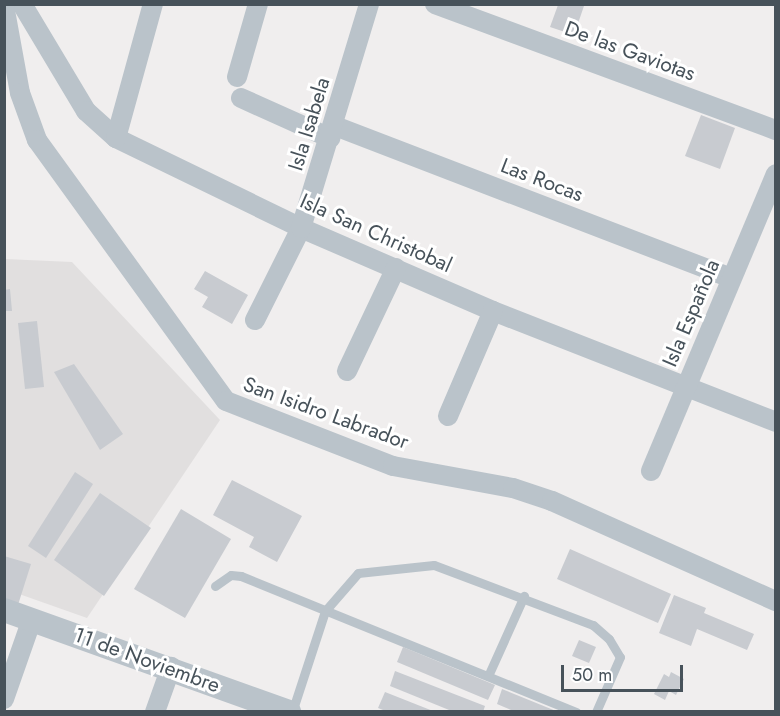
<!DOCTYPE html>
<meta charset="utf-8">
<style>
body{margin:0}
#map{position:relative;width:780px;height:716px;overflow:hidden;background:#f0eeee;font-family:Jost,sans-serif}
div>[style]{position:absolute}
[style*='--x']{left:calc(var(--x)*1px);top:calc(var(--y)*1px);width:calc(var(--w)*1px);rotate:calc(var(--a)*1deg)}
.education>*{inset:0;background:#e1dfdf}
.building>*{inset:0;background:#c8cbd0}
.service>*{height:9px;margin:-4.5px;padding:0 4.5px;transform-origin:4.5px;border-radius:4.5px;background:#bac3ca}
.minor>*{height:20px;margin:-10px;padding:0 10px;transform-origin:10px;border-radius:10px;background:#bac3ca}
.tertiary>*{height:24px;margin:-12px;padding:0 12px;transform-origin:12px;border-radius:12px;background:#bac3ca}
span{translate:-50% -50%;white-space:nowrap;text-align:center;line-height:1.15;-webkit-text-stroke:6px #fff;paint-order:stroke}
.street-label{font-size:21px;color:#47525a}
.frame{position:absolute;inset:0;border:6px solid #47525a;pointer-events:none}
.scale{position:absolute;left:561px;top:665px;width:122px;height:27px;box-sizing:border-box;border:3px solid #47525a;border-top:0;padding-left:8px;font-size:18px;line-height:21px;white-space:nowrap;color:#47525a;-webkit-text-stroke:4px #fff;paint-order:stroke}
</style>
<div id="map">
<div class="education">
<i style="clip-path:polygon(5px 259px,72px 262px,220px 420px,87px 618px,5px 589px)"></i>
</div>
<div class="building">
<i style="clip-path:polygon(558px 5px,584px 6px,574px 35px,550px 27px)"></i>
<i style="clip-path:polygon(701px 115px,735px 128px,720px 169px,685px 156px)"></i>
<i style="clip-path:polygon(205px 271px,248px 295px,232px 324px,202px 307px,208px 297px,194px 289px)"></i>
<i style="clip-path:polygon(10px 289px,12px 311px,4px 311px,4px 290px)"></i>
<i style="clip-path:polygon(37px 321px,44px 387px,25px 389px,18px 323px)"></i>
<i style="clip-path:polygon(74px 364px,123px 434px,100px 450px,54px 372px)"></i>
<i style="clip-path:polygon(75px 472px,93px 484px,46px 558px,28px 546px)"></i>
<i style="clip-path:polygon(232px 480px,302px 516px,277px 562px,249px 547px,254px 537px,213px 515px)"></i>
<i style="clip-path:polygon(100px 493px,151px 528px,104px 596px,54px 560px)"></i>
<i style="clip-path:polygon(181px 509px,231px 539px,185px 618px,134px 589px)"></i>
<i style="clip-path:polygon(570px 549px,671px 594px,658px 623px,557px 579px)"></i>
<i style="clip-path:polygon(4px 556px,31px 564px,17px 608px,4px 604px)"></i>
<i style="clip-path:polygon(674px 595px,706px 608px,704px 613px,754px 634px,747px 650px,697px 629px,691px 646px,659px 633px)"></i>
<i style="clip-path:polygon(579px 640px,596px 647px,589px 663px,572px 656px)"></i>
<i style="clip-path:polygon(403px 647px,495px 685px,488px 700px,397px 662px)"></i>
<i style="clip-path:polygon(395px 671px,485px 706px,483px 712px,454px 712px,390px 686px)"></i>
<i style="clip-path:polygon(671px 672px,684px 679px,676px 695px,669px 691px,665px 700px,654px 694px,664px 674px,669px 677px)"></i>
<i style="clip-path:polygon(502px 689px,556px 711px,556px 712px,516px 712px,497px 704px)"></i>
<i style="clip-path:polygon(385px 692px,433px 711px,433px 712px,388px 712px,378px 708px)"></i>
</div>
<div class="service">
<i style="--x:215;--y:586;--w:19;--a:-35"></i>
<i style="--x:231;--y:575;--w:10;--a:6"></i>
<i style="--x:241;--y:576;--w:362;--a:22.1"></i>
<i style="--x:488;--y:676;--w:88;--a:-65.8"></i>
<i style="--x:292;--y:712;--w:106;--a:-71.9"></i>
<i style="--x:325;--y:611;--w:50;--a:-49"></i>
<i style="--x:358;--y:573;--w:76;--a:-6"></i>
<i style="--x:434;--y:565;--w:170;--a:20.7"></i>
<i style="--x:593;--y:625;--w:21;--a:41"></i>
<i style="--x:609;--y:639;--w:21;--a:59"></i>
<i style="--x:620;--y:657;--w:60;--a:113.6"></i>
</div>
<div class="minor">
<i style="--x:22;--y:4;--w:125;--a:59.1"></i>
<i style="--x:86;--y:111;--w:40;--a:42"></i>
<i style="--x:116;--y:138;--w:206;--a:25.9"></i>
<i style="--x:301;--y:228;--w:209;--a:23.4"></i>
<i style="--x:493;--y:311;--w:304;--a:21.4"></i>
<i style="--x:435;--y:4;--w:364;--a:20.3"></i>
<i style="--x:4;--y:5;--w:89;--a:79.7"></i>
<i style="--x:20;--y:93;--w:50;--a:70.1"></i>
<i style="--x:37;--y:140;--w:322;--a:54.1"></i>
<i style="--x:226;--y:401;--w:179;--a:21.3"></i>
<i style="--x:393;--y:466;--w:122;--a:10.4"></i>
<i style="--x:513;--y:488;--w:41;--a:18.4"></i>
<i style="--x:552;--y:501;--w:245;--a:24.1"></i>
<i style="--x:237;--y:77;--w:76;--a:-74"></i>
<i style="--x:241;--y:98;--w:98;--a:24.2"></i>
<i style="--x:335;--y:126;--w:424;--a:21"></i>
<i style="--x:116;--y:138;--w:139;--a:-74.6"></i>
<i style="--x:255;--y:320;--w:103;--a:-63.4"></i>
<i style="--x:301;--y:228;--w:234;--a:-73.1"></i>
<i style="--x:347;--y:371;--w:114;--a:-64.6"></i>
<i style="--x:448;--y:416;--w:114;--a:-66.8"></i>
<i style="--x:651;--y:471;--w:322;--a:-67.2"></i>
<i style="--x:4;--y:699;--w:85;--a:-70.7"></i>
<i style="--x:155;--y:712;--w:48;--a:-70.4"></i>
</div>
<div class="tertiary">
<i style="--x:4;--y:610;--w:303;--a:19.7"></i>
</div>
<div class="street-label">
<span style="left:630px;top:51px;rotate:20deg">De las Gaviotas</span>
<span style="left:309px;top:124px;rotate:-73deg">Isla Isabela</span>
<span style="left:542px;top:180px;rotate:21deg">Las Rocas</span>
<span style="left:376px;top:233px;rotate:24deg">Isla San Christobal</span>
<span style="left:691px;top:313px;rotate:-67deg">Isla Española</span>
<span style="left:326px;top:413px;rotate:20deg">San Isidro Labrador</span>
<span style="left:147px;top:660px;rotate:20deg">11 de Noviembre</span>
</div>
<div class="frame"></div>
<div class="scale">50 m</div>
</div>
